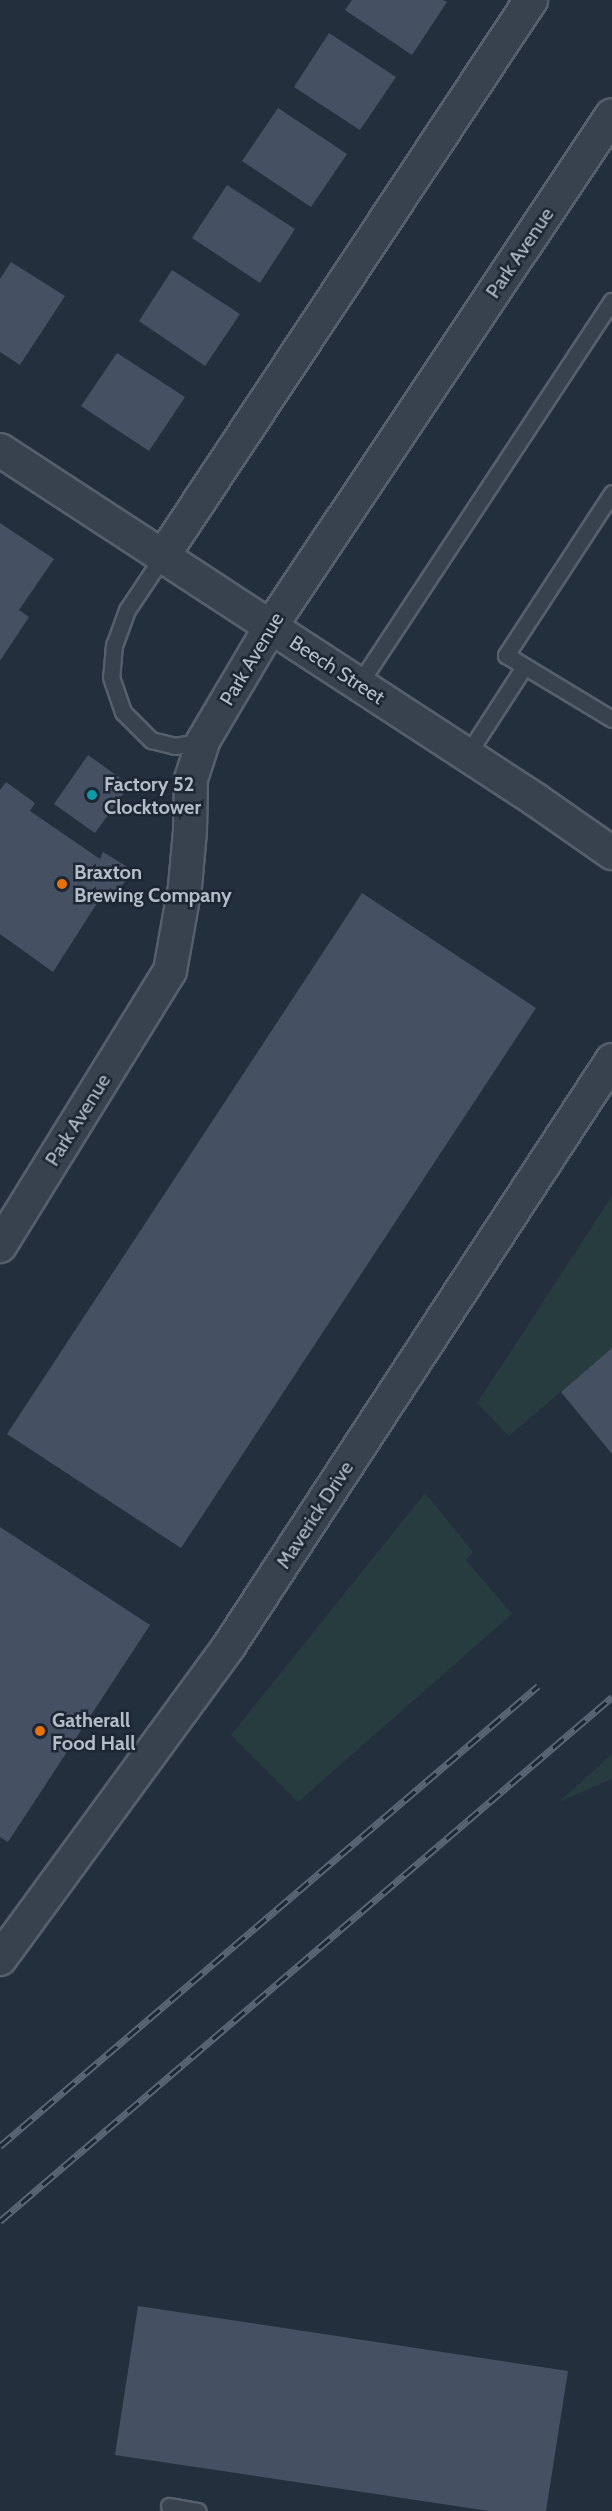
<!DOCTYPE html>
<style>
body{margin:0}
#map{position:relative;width:612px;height:2511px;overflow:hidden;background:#242f3e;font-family:Cabin,sans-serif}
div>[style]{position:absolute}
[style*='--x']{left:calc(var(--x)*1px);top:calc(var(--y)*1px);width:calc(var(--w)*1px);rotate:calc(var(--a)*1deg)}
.green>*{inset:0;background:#263c3f}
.building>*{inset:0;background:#455162}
.roads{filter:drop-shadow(2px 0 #565f6c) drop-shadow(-2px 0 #565f6c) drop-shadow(0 2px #565f6c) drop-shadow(0 -2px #565f6c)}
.lane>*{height:15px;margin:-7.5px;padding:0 7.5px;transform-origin:7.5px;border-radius:7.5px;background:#38414e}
.street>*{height:32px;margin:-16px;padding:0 16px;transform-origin:16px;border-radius:16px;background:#38414e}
.rail>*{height:7px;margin-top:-3.5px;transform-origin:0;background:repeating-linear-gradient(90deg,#1d2633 0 14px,#5a6575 0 28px);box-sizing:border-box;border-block:2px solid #5a6575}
.dots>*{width:16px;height:16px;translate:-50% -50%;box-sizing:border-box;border:3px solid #1d2633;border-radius:50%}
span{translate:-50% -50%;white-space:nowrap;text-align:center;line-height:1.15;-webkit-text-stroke:5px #1d2633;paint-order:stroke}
.street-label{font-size:20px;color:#b4bcc9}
.poi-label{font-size:20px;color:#b4bcc9;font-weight:700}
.left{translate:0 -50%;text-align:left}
</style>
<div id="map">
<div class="green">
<i style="clip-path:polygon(612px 1196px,612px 1348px,509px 1436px,477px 1403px)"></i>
<i style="clip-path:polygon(425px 1493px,473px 1552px,466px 1560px,512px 1614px,298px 1802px,231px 1735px)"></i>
<i style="clip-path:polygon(612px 1754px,612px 1779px,559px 1802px)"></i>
</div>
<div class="building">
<i style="clip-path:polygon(352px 0,443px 0,447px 2px,412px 55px,345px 10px)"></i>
<i style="clip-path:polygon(329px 33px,396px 77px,360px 130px,294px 87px)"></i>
<i style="clip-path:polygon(278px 108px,347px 154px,311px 207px,242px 161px)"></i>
<i style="clip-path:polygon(227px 185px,295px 229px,260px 283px,192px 238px)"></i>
<i style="clip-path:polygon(11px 262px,65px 296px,20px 365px,0 352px,0 279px)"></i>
<i style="clip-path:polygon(172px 270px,240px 314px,205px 366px,139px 321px)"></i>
<i style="clip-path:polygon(117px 353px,185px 397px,149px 451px,81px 406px)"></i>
<i style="clip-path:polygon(0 523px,54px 559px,19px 610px,29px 617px,0 661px)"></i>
<i style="clip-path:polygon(88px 755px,130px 785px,95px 833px,54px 804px)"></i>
<i style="clip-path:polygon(6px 782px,35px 803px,30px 811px,100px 859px,103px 852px,134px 871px,109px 901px,101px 897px,53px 972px,0 934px,0 790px)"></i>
<i style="clip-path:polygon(362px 893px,536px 1008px,181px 1548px,7px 1434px)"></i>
<i style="clip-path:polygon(612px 1348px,612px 1454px,561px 1392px)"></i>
<i style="clip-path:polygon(0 1527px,150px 1625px,8px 1842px,0 1837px)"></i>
<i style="clip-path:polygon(138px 2306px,568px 2371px,546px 2511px,489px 2511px,115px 2455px)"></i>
</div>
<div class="roads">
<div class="lane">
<i style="--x:612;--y:493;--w:194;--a:123.2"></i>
<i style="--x:506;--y:655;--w:124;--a:31.1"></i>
<i style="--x:163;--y:556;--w:65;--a:123.7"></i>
<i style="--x:127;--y:610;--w:37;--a:110"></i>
<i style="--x:114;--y:645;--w:32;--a:95"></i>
<i style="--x:111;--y:677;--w:37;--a:71"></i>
<i style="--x:123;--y:712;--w:40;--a:45"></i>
<i style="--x:151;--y:740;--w:25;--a:14"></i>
<i style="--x:175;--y:746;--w:28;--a:-10"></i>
<i style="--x:359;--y:684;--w:459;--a:-56.6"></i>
<i style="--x:467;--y:755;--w:105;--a:-57.1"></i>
<i style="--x:169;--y:2506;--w:29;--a:10"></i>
</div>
<div class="street">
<i style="--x:0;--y:450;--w:640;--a:33.14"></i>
<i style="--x:536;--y:800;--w:93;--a:34.9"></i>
<i style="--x:163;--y:556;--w:667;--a:-56.5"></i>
<i style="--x:0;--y:1246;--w:323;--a:-58.3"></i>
<i style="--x:170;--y:971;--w:85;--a:-79.9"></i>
<i style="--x:185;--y:887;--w:56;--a:-84.9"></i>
<i style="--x:190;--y:831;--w:52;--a:-88.9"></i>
<i style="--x:191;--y:779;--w:40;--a:-72"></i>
<i style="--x:203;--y:741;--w:134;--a:-59.4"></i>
<i style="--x:271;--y:626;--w:614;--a:-56.28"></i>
<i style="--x:0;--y:1959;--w:388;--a:-53.8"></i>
<i style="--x:229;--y:1646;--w:700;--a:-56.83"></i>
</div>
</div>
<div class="rail">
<i style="--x:0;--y:2146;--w:708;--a:-40.53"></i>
<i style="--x:0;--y:2221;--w:806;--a:-40.57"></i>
</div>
<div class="dots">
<i style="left:92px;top:795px;background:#0f9aa8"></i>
<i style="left:62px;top:884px;background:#e8710a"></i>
<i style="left:40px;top:1731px;background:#e8710a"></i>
</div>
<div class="street-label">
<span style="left:520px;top:253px;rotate:-56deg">Park Avenue</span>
<span style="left:252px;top:659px;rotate:-59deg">Park Avenue</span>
<span style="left:337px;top:670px;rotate:33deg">Beech Street</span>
<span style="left:78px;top:1120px;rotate:-58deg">Park Avenue</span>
<span style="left:315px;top:1515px;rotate:-57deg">Maverick Drive</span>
</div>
<div class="poi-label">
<span class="left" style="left:104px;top:796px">Factory 52<br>Clocktower</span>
<span class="left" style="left:74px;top:884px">Braxton<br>Brewing Company</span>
<span class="left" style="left:52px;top:1732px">Gatherall<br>Food Hall</span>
</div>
</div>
